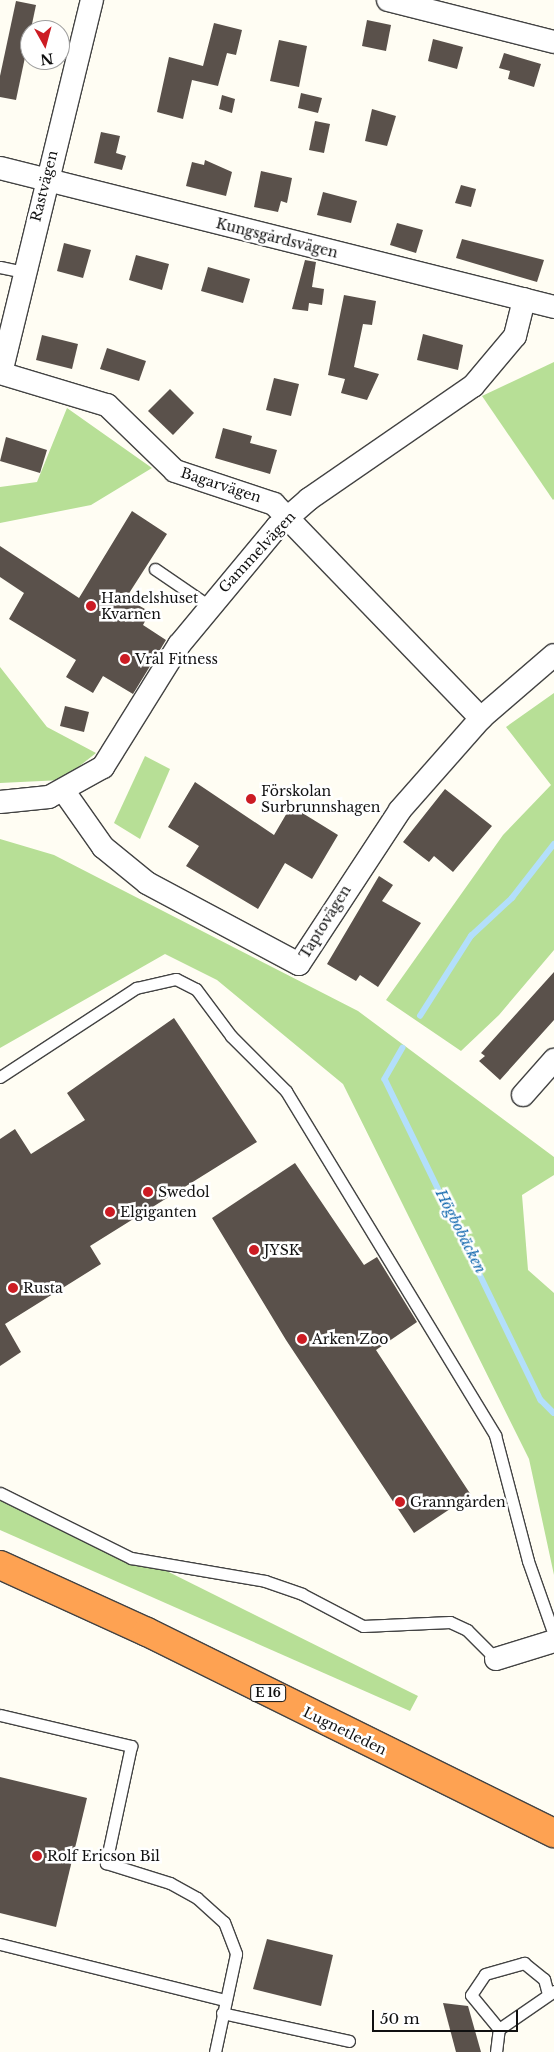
<!DOCTYPE html>
<meta charset="utf-8">
<style>
body{margin:0}
#map{position:relative;width:554px;height:2052px;overflow:hidden;background:#fffdf3;font-family:"Libre Baskerville",serif}
div>[style]{position:absolute}
[style*='--x']{left:calc(var(--x)*1px);top:calc(var(--y)*1px);width:calc(var(--w)*1px);rotate:calc(var(--a)*1deg)}
.forest>*{inset:0;background:#b7df96}
.stream>*{height:5.5px;margin:-2.75px;padding:0 2.75px;transform-origin:2.75px;border-radius:2.75px;background:#b3dffb}
.building>*{inset:0;background:#5a514b}
.roads{filter:drop-shadow(1px 0 #434343) drop-shadow(-1px 0 #434343) drop-shadow(0 1px #434343) drop-shadow(0 -1px #434343)}
.lane>*{height:11px;margin:-5.5px;padding:0 5.5px;transform-origin:5.5px;border-radius:5.5px;background:#fff}
.street>*{height:22px;margin:-11px;padding:0 11px;transform-origin:11px;border-radius:11px;background:#fff}
.highway>*{height:28px;margin:-14px;padding:0 14px;transform-origin:14px;border-radius:14px;background:#fea252}
.dots>*{width:14px;height:14px;translate:-50% -50%;box-sizing:border-box;border:2px solid #fff;border-radius:50%}
span{translate:-50% -50%;white-space:nowrap;text-align:center;line-height:1.15;-webkit-text-stroke:5px #fff;paint-order:stroke}
.shield-label span{padding:1px 4px;background:#fff;border:1px solid;border-radius:4px;-webkit-text-stroke-width:0}
.shield-label{font-size:12px;color:#101010;font-weight:700}
.street-label{font-size:14px;color:#101010}
.poi-label{font-size:14px;color:#101010}
.left{translate:0 -50%;text-align:left}
.water-label{font-size:15px;color:#0e66ad;font-style:italic}
.north{position:absolute;left:20px;top:20px;width:50px;height:50px;box-sizing:border-box;background:#fff;border:1px solid #9f9f9f;border-radius:50%;rotate:173deg;font-size:14px;font-weight:700;line-height:20px;text-align:center;color:#101010}
.north::after{content:'';display:block;margin:auto;width:18px;height:22px;background:#cc1c23;clip-path:polygon(50% 0,100% 100%,50% 72%,0 100%)}
.scale{position:absolute;left:372px;top:2010px;width:146px;height:22px;box-sizing:border-box;border:2px solid #101010;border-top:0;padding-left:6px;font-size:15px;line-height:18px;white-space:nowrap;color:#101010;-webkit-text-stroke:4px #fff;paint-order:stroke}
</style>
<div id="map">
<div class="forest">
<i style="clip-path:polygon(554px 362px,554px 499px,553px 500px,482px 396px)"></i>
<i style="clip-path:polygon(67px 408px,152px 468px,91px 505px,0 523px,0 487px,37px 482px)"></i>
<i style="clip-path:polygon(0 667px,47px 727px,96px 753px,62px 780px,0 783px)"></i>
<i style="clip-path:polygon(554px 693px,554px 950px,499px 1015px,461px 1051px,386px 1000px,503px 835px,551px 785px,506px 727px)"></i>
<i style="clip-path:polygon(145px 756px,170px 769px,140px 839px,114px 823px)"></i>
<i style="clip-path:polygon(0 839px,54px 855px,358px 1011px,554px 1157px,554px 1175px,522px 1195px,528px 1270px,554px 1293px,554px 1575px,529px 1459px,343px 1084px,217px 980px,165px 954px,0 1048px)"></i>
<i style="clip-path:polygon(0 1488px,418px 1696px,410px 1711px,0 1530px)"></i>
</div>
<div class="stream">
<i style="--x:420;--y:1016;--w:95;--a:-57.5"></i>
<i style="--x:471;--y:936;--w:56;--a:-42.8"></i>
<i style="--x:512;--y:898;--w:68;--a:-52.1"></i>
<i style="--x:403;--y:1048;--w:36;--a:120"></i>
<i style="--x:385;--y:1079;--w:357;--a:64.1"></i>
<i style="--x:541;--y:1400;--w:18;--a:45"></i>
</div>
<div class="building">
<i style="clip-path:polygon(16px 1px,36px 5px,16px 100px,0 97px,0 76px)"></i>
<i style="clip-path:polygon(367px 20px,391px 25px,386px 51px,362px 46px)"></i>
<i style="clip-path:polygon(214px 23px,242px 30px,236px 55px,227px 53px,218px 86px,192px 80px,183px 119px,157px 112px,169px 57px,203px 66px)"></i>
<i style="clip-path:polygon(433px 39px,463px 47px,457px 69px,428px 61px)"></i>
<i style="clip-path:polygon(279px 40px,307px 46px,299px 87px,270px 81px)"></i>
<i style="clip-path:polygon(504px 53px,541px 64px,534px 87px,508px 79px,510px 71px,499px 68px)"></i>
<i style="clip-path:polygon(301px 93px,322px 98px,318px 113px,298px 108px)"></i>
<i style="clip-path:polygon(222px 95px,235px 99px,232px 113px,219px 109px)"></i>
<i style="clip-path:polygon(372px 109px,396px 116px,387px 146px,365px 141px)"></i>
<i style="clip-path:polygon(315px 121px,330px 124px,324px 153px,309px 150px)"></i>
<i style="clip-path:polygon(101px 132px,120px 136px,116px 153px,126px 156px,122px 170px,94px 163px)"></i>
<i style="clip-path:polygon(205px 160px,232px 172px,226px 196px,186px 186px,192px 162px,204px 165px)"></i>
<i style="clip-path:polygon(261px 171px,292px 178px,287px 203px,281px 201px,278px 212px,254px 207px)"></i>
<i style="clip-path:polygon(461px 185px,476px 189px,471px 207px,455px 203px)"></i>
<i style="clip-path:polygon(323px 192px,357px 201px,351px 223px,317px 215px)"></i>
<i style="clip-path:polygon(397px 223px,423px 230px,416px 253px,390px 245px)"></i>
<i style="clip-path:polygon(462px 239px,544px 260px,537px 282px,456px 258px)"></i>
<i style="clip-path:polygon(64px 243px,91px 250px,83px 278px,57px 271px)"></i>
<i style="clip-path:polygon(136px 255px,169px 264px,162px 290px,129px 280px)"></i>
<i style="clip-path:polygon(305px 260px,316px 262px,312px 287px,324px 289px,322px 305px,309px 303px,308px 311px,292px 309px)"></i>
<i style="clip-path:polygon(208px 267px,250px 279px,243px 303px,201px 291px)"></i>
<i style="clip-path:polygon(344px 295px,376px 301px,372px 325px,363px 324px,354px 367px,379px 374px,367px 400px,341px 393px,345px 379px,328px 375px)"></i>
<i style="clip-path:polygon(423px 334px,463px 345px,458px 370px,417px 360px)"></i>
<i style="clip-path:polygon(42px 335px,78px 344px,72px 369px,36px 360px)"></i>
<i style="clip-path:polygon(107px 348px,146px 361px,139px 381px,100px 369px)"></i>
<i style="clip-path:polygon(274px 378px,299px 384px,291px 416px,266px 410px)"></i>
<i style="clip-path:polygon(170px 389px,194px 413px,173px 435px,148px 411px)"></i>
<i style="clip-path:polygon(223px 428px,252px 436px,250px 443px,277px 450px,270px 474px,215px 458px)"></i>
<i style="clip-path:polygon(6px 437px,47px 450px,40px 473px,0 461px)"></i>
<i style="clip-path:polygon(132px 511px,167px 534px,126px 598px,150px 612px,143px 625px,166px 640px,133px 694px,103px 676px,93px 693px,66px 677px,76px 660px,9px 619px,24px 593px,0 577px,0 546px,79px 598px)"></i>
<i style="clip-path:polygon(65px 706px,89px 712px,84px 732px,60px 726px)"></i>
<i style="clip-path:polygon(195px 782px,274px 835px,291px 806px,338px 835px,312px 879px,285px 863px,258px 909px,186px 866px,199px 846px,168px 827px)"></i>
<i style="clip-path:polygon(445px 789px,492px 826px,453px 872px,434px 856px,429px 862px,403px 842px)"></i>
<i style="clip-path:polygon(379px 876px,393px 885px,382px 901px,421px 923px,378px 987px,360px 975px,356px 981px,327px 964px)"></i>
<i style="clip-path:polygon(554px 972px,554px 1020px,500px 1080px,479px 1061px,485px 1056px,481px 1053px)"></i>
<i style="clip-path:polygon(174px 1018px,257px 1142px,90px 1246px,101px 1264px,5px 1324px,21px 1352px,0 1366px,0 1139px,15px 1129px,31px 1154px,85px 1120px,67px 1093px)"></i>
<i style="clip-path:polygon(295px 1163px,364px 1265px,377px 1257px,417px 1322px,376px 1350px,471px 1495px,414px 1533px,286px 1340px,212px 1218px)"></i>
<i style="clip-path:polygon(0 1777px,87px 1798px,56px 1927px,0 1913px)"></i>
<i style="clip-path:polygon(267px 1939px,333px 1955px,321px 2006px,253px 1989px)"></i>
<i style="clip-path:polygon(443px 2003px,468px 2006px,481px 2052px,456px 2052px)"></i>
</div>
<div class="roads">
<div class="lane">
<i style="--x:0;--y:267;--w:25;--a:12"></i>
<i style="--x:155;--y:569;--w:65;--a:34.4"></i>
<i style="--x:0;--y:1077;--w:163;--a:-33.2"></i>
<i style="--x:136;--y:988;--w:41;--a:-12.7"></i>
<i style="--x:176;--y:979;--w:22;--a:27"></i>
<i style="--x:196;--y:989;--w:59;--a:53.3"></i>
<i style="--x:231;--y:1036;--w:78;--a:45"></i>
<i style="--x:286;--y:1091;--w:403;--a:58.7"></i>
<i style="--x:495;--y:1435;--w:130;--a:75.3"></i>
<i style="--x:528;--y:1561;--w:78;--a:70.6"></i>
<i style="--x:0;--y:1493;--w:146;--a:26.4"></i>
<i style="--x:131;--y:1558;--w:136;--a:9.7"></i>
<i style="--x:265;--y:1581;--w:39;--a:19"></i>
<i style="--x:302;--y:1594;--w:69;--a:27.7"></i>
<i style="--x:363;--y:1626;--w:87;--a:-2.6"></i>
<i style="--x:450;--y:1622;--w:19;--a:25"></i>
<i style="--x:467;--y:1630;--w:41;--a:45"></i>
<i style="--x:0;--y:1715;--w:135;--a:13.3"></i>
<i style="--x:131;--y:1746;--w:120;--a:102.1"></i>
<i style="--x:106;--y:1863;--w:67;--a:17.4"></i>
<i style="--x:170;--y:1883;--w:31;--a:29"></i>
<i style="--x:197;--y:1898;--w:36;--a:42"></i>
<i style="--x:224;--y:1922;--w:34;--a:69"></i>
<i style="--x:236;--y:1954;--w:100;--a:102.1"></i>
<i style="--x:0;--y:1944;--w:232;--a:14"></i>
<i style="--x:222;--y:2013;--w:130;--a:12.4"></i>
<i style="--x:499;--y:2029;--w:44;--a:-129.5"></i>
<i style="--x:471;--y:1995;--w:25;--a:-56"></i>
<i style="--x:485;--y:1974;--w:41;--a:-15.8"></i>
<i style="--x:524;--y:1963;--w:26;--a:39"></i>
<i style="--x:544;--y:1979;--w:16;--a:75"></i>
<i style="--x:496;--y:2052;--w:23;--a:-83"></i>
<i style="--x:499;--y:2029;--w:67;--a:-34.6"></i>
</div>
<div class="street">
<i style="--x:388;--y:0;--w:171;--a:14.2"></i>
<i style="--x:0;--y:168;--w:571;--a:14.08"></i>
<i style="--x:0;--y:373;--w:112;--a:16.7"></i>
<i style="--x:107;--y:405;--w:95;--a:44.1"></i>
<i style="--x:175;--y:471;--w:104;--a:18.4"></i>
<i style="--x:274;--y:504;--w:298;--a:46"></i>
<i style="--x:1;--y:373;--w:384;--a:-76.3"></i>
<i style="--x:63;--y:790;--w:70;--a:54.9"></i>
<i style="--x:103;--y:847;--w:57;--a:39.3"></i>
<i style="--x:147;--y:883;--w:172;--a:28.1"></i>
<i style="--x:299;--y:964;--w:184;--a:-56.7"></i>
<i style="--x:400;--y:810;--w:123;--a:-48.6"></i>
<i style="--x:481;--y:718;--w:96;--a:-40.8"></i>
<i style="--x:0;--y:802;--w:49;--a:-5.8"></i>
<i style="--x:49;--y:797;--w:62;--a:-29.1"></i>
<i style="--x:103;--y:767;--w:144;--a:-58.1"></i>
<i style="--x:179;--y:645;--w:153;--a:-50.3"></i>
<i style="--x:277;--y:527;--w:43;--a:-41.2"></i>
<i style="--x:309;--y:499;--w:199;--a:-34.6"></i>
<i style="--x:473;--y:386;--w:65;--a:-50"></i>
<i style="--x:515;--y:336;--w:38;--a:-76"></i>
<i style="--x:523;--y:1095;--w:47;--a:-48.5"></i>
<i style="--x:496;--y:1659;--w:61;--a:-17.2"></i>
</div>
<div class="highway">
<i style="--x:0;--y:1565;--w:162;--a:24.5"></i>
<i style="--x:147;--y:1632;--w:454;--a:26.3"></i>
</div>
</div>
<div class="dots">
<i style="left:91px;top:606px;background:#cc1c23"></i>
<i style="left:125px;top:659px;background:#cc1c23"></i>
<i style="left:251px;top:799px;background:#cc1c23"></i>
<i style="left:148px;top:1192px;background:#cc1c23"></i>
<i style="left:110px;top:1212px;background:#cc1c23"></i>
<i style="left:254px;top:1250px;background:#cc1c23"></i>
<i style="left:13px;top:1288px;background:#cc1c23"></i>
<i style="left:302px;top:1339px;background:#cc1c23"></i>
<i style="left:400px;top:1502px;background:#cc1c23"></i>
<i style="left:37px;top:1856px;background:#cc1c23"></i>
</div>
<div class="shield-label">
<span style="left:268px;top:1693px">E 16</span>
</div>
<div class="street-label">
<span style="left:44px;top:186px;rotate:-76deg">Rastvägen</span>
<span style="left:277px;top:238px;rotate:14deg">Kungsgårdsvägen</span>
<span style="left:221px;top:485px;rotate:18deg">Bagarvägen</span>
<span style="left:257px;top:552px;rotate:-47deg">Gammelvägen</span>
<span style="left:325px;top:922px;rotate:-58deg">Taptovägen</span>
<span style="left:345px;top:1731px;rotate:26deg">Lugnetleden</span>
</div>
<div class="poi-label">
<span class="left" style="left:101px;top:606px">Handelshuset<br>Kvarnen</span>
<span class="left" style="left:135px;top:659px">Vrål Fitness</span>
<span class="left" style="left:261px;top:799px">Förskolan<br>Surbrunnshagen</span>
<span class="left" style="left:158px;top:1192px">Swedol</span>
<span class="left" style="left:120px;top:1212px">Elgiganten</span>
<span class="left" style="left:264px;top:1250px">JYSK</span>
<span class="left" style="left:23px;top:1288px">Rusta</span>
<span class="left" style="left:312px;top:1339px">Arken Zoo</span>
<span class="left" style="left:410px;top:1502px">Granngården</span>
<span class="left" style="left:47px;top:1856px">Rolf Ericson Bil</span>
</div>
<div class="water-label">
<span style="left:461px;top:1231px;rotate:63deg">Högbobäcken</span>
</div>
<div class="north">N</div>
<div class="scale">50 m</div>
</div>
